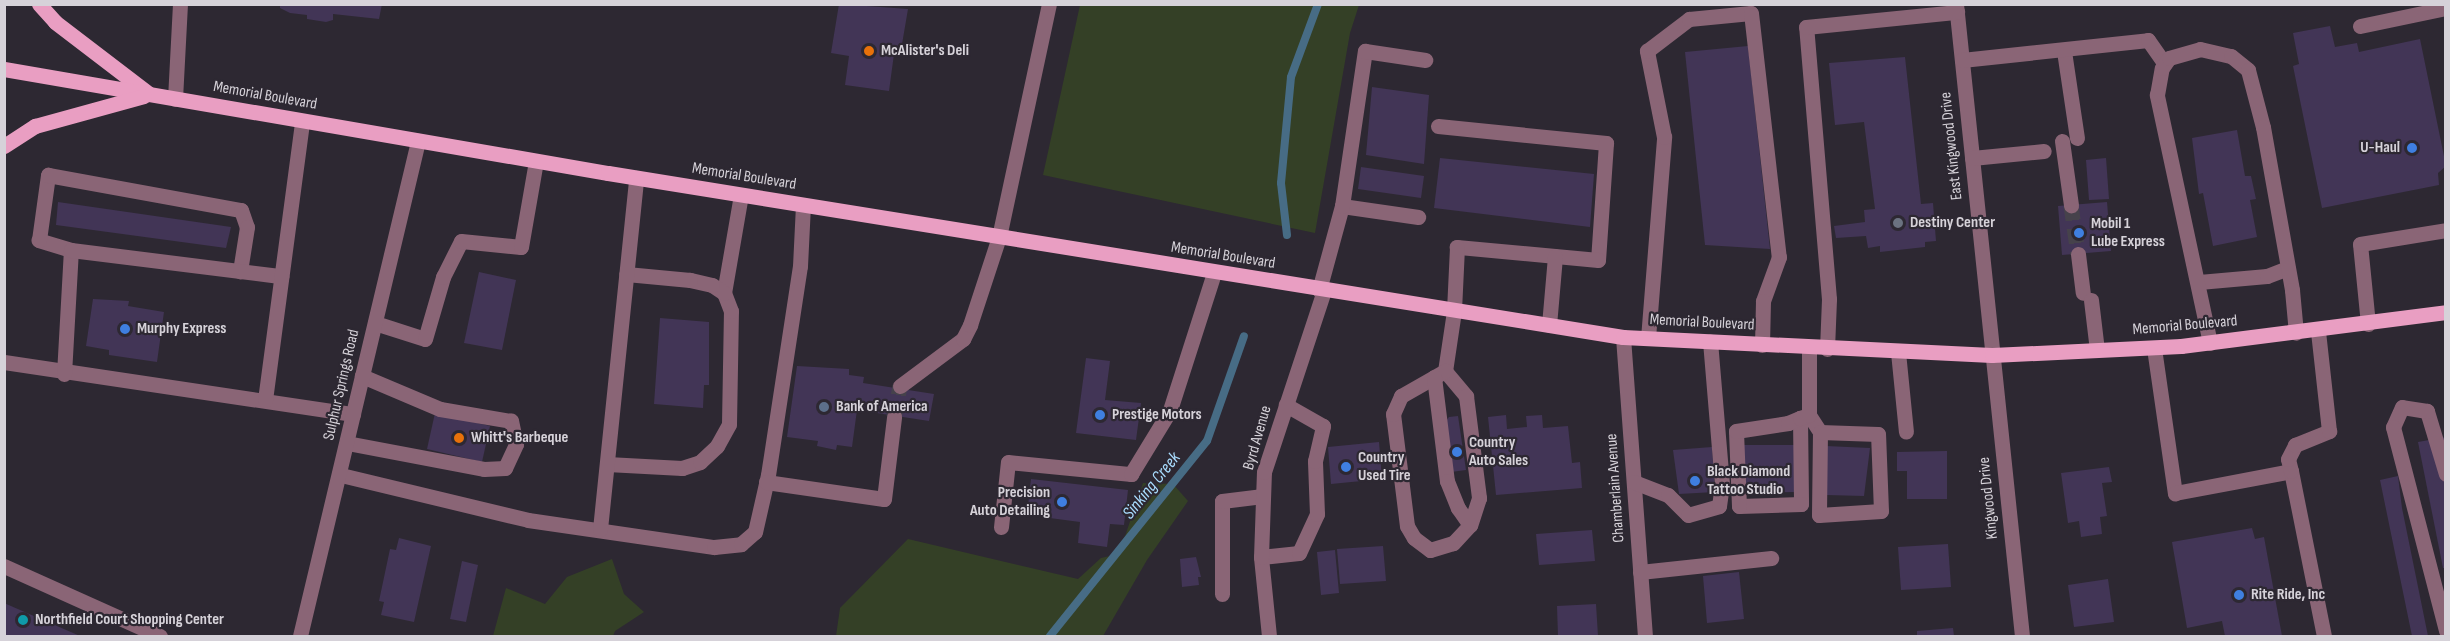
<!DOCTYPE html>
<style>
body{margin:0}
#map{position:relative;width:2450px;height:641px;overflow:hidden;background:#2d2832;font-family:"Sofia Sans Condensed",sans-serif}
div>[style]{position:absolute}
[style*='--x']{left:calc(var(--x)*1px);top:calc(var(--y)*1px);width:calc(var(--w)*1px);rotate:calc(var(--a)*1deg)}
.green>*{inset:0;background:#344026}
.stream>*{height:8px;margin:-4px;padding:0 4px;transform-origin:4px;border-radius:4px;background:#476c85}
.building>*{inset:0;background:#423556}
.minor-tunnel>*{height:15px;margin-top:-7.5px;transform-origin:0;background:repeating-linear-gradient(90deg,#46424b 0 15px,transparent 0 23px)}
.minor>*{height:15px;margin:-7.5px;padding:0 7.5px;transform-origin:7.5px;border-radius:7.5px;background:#8a6576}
.major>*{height:15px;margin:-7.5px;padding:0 7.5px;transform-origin:7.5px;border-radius:7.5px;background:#e99ec2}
.dots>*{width:16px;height:16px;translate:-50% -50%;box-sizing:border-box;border:3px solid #2d2832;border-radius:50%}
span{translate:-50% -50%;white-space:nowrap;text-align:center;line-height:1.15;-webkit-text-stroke:4.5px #2d2832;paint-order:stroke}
.poi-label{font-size:16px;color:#d6d2d9;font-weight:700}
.left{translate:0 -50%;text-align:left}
.right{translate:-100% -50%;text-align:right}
.street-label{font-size:16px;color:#d6d2d9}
.water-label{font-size:18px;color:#a9dcfe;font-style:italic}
.frame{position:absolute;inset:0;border:6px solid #d6d2d9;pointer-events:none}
</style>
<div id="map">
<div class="green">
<i style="clip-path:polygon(1080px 5px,1359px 5px,1350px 33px,1315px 233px,1043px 175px)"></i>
<i style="clip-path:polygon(1143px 483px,1173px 484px,1188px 501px,1147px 560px,1103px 636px,836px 636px,840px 608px,908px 539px,1078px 579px,1101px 558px,1119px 554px)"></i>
<i style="clip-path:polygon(612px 559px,624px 594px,644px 612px,615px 631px,613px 636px,493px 636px,506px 588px,545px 604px,567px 577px)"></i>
</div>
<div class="stream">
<i style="--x:1287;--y:235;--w:52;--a:-96.6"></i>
<i style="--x:1281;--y:183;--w:106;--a:-84.6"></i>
<i style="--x:1291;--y:77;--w:78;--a:-69.7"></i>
<i style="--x:1050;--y:636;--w:250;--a:-51.2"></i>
<i style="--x:1207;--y:441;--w:111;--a:-70.6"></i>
</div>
<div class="building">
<i style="clip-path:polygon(280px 4px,382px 4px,379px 19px,333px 14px,333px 20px,326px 22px,307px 19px,307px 15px,290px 13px,280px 8px)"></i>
<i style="clip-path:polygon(839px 4px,908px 9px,900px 56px,894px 54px,889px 91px,845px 85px,849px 56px,831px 53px)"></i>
<i style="clip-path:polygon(2330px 26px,2335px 47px,2357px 43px,2359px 52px,2420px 39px,2446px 166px,2438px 173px,2439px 185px,2322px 208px,2293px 66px,2299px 64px,2293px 33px)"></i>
<i style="clip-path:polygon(1748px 46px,1770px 249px,1705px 245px,1685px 52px)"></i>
<i style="clip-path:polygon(1905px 57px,1921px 204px,1933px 203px,1936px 241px,1925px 242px,1925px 247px,1880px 252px,1880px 246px,1868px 248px,1866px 236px,1836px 238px,1834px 226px,1865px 222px,1864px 210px,1875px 209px,1864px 122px,1835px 125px,1829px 63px)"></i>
<i style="clip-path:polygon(1372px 87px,1429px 95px,1424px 164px,1366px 155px)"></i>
<i style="clip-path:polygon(2237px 130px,2245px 176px,2251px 176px,2256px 199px,2250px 200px,2257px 237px,2213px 246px,2203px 193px,2199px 194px,2192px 138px)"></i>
<i style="clip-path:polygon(1440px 158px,1594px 174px,1590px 227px,1434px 208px)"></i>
<i style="clip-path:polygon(2106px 158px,2109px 199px,2089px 200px,2086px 160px)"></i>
<i style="clip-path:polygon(1361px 167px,1424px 176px,1421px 198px,1358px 189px)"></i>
<i style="clip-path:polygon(58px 202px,231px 227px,226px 248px,56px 225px)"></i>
<i style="clip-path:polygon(2107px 202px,2111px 251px,2062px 255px,2058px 206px)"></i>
<i style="clip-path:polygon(479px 272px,516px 280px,502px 350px,464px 343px)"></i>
<i style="clip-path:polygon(93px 299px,129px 301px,128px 306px,164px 312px,157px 362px,109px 355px,109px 350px,86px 346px)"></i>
<i style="clip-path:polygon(660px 318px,709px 322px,709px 385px,704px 385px,703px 408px,654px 404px)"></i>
<i style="clip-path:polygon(1086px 358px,1110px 361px,1105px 400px,1141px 403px,1136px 440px,1076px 433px)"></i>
<i style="clip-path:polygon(797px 366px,849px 369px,849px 375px,864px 377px,863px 383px,934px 394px,929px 421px,857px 410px,852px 447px,837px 445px,836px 450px,817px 446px,818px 441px,787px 437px)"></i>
<i style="clip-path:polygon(435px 413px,490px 426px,482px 462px,427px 449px)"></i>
<i style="clip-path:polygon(1506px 415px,1507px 429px,1527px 427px,1526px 416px,1542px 415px,1543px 428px,1568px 426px,1572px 463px,1580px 462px,1582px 488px,1496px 495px,1488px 417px)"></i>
<i style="clip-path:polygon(1458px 416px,1466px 470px,1451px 472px,1446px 421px,1449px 417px)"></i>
<i style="clip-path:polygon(2446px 437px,2446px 568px,2443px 568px,2418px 442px)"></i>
<i style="clip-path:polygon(1379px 442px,1382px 479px,1331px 484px,1328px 447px)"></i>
<i style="clip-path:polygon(1743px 445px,1795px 445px,1795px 492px,1746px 493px)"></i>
<i style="clip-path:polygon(1826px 446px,1870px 448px,1864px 496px,1826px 495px)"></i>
<i style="clip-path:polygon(1712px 447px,1715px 492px,1679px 494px,1673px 450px)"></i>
<i style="clip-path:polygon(1947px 451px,1947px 499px,1907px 499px,1907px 471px,1897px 471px,1897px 452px)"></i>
<i style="clip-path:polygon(2109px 467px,2112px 482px,2102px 483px,2107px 516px,2100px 517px,2102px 534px,2081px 537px,2079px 521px,2068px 523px,2061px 473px)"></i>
<i style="clip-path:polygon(2398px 476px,2402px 508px,2428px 636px,2412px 636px,2380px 480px)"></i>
<i style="clip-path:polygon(1031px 479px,1128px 490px,1124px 525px,1110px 524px,1107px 547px,1078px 543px,1080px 522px,1027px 515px)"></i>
<i style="clip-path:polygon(2252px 528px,2255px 539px,2264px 537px,2282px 636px,2225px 636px,2222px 621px,2187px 628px,2172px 542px)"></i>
<i style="clip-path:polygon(1592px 530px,1595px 561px,1539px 565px,1536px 534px)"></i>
<i style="clip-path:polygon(399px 538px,431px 546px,414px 622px,381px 615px,384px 602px,379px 601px,390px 549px,396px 550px)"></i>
<i style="clip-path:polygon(1948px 544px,1951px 587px,1901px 590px,1898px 547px)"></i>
<i style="clip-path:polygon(1383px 546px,1386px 581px,1340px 584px,1337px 549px)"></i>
<i style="clip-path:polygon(1335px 550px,1339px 593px,1321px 595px,1317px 552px)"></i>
<i style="clip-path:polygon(1196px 557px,1201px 577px,1198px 577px,1199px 585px,1182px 587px,1180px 559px)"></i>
<i style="clip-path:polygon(462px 561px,478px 565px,466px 622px,450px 619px)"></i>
<i style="clip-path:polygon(1739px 572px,1744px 619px,1707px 623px,1703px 576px)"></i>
<i style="clip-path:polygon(2108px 579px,2114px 622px,2074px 627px,2068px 585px)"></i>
<i style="clip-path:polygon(4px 603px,80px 636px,4px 636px)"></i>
<i style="clip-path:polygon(1596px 604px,1598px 636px,1558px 636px,1557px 606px)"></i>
<i style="clip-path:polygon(1953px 628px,1954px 636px,1917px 636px,1917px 631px)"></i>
</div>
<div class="minor-tunnel">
<i style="--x:2071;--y:205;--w:49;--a:81.9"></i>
<i style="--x:894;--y:417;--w:32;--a:-79"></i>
</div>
<div class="minor">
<i style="--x:1956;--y:4;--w:635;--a:84.04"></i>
<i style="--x:2360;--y:26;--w:88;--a:-11.8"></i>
<i style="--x:2064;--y:51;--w:88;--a:81.5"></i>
<i style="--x:1962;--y:60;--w:187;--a:-6.1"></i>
<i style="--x:2148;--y:40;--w:29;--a:55"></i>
<i style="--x:175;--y:99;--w:95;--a:-87"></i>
<i style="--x:1438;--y:126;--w:169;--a:5.8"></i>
<i style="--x:1606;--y:143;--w:117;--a:93.9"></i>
<i style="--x:1598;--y:260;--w:142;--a:-174.7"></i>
<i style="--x:1457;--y:247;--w:64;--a:92.7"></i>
<i style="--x:1454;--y:311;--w:61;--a:98.5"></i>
<i style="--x:2062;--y:141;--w:65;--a:82"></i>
<i style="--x:1972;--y:158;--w:72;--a:-5.6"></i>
<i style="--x:1342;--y:206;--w:77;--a:8.2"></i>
<i style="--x:71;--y:250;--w:34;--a:-163"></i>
<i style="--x:39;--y:240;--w:66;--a:-82.1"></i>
<i style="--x:48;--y:175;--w:196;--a:10.3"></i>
<i style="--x:241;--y:210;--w:18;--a:71"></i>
<i style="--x:247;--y:227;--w:45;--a:99"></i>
<i style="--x:2078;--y:254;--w:39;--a:83"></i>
<i style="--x:2199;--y:282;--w:68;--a:-5"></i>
<i style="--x:2267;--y:276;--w:22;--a:-21"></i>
<i style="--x:1319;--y:290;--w:87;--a:-74.7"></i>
<i style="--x:1342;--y:206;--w:157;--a:-81.6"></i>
<i style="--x:1365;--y:51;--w:61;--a:8.5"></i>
<i style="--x:724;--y:293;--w:99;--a:-80.2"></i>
<i style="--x:2091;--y:300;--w:50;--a:83.2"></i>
<i style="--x:375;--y:323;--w:52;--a:17.7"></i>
<i style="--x:425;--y:339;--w:65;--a:-73.8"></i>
<i style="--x:443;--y:277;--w:40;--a:-63.4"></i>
<i style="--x:461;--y:241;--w:60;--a:5.7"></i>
<i style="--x:521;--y:247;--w:87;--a:-80.1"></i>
<i style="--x:2368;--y:324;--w:80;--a:-95.7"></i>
<i style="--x:2360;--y:244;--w:87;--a:-9.2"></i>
<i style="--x:1549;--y:325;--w:69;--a:-85"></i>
<i style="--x:1623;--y:337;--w:300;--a:85.8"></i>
<i style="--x:1648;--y:338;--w:202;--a:-85.4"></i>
<i style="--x:1664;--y:137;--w:88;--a:-101.2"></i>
<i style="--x:1647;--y:51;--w:53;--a:-37.3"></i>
<i style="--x:1689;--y:19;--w:62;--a:-5.5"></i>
<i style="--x:1751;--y:13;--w:246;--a:83.5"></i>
<i style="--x:1779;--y:257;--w:47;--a:110"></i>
<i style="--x:1763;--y:301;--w:44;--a:91.3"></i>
<i style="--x:2210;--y:343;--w:254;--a:-102.1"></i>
<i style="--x:2157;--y:95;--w:27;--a:-80"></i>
<i style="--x:2162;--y:68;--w:12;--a:-55"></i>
<i style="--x:2169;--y:58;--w:32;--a:-16"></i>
<i style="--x:2200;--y:49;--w:32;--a:13"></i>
<i style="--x:2231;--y:56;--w:22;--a:39"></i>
<i style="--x:2248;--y:70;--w:59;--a:75.3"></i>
<i style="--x:2263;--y:127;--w:166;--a:79.9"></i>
<i style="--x:2292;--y:290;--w:43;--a:84.7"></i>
<i style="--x:2154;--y:348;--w:147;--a:81.8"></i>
<i style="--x:2175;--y:493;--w:118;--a:-10.7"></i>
<i style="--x:2291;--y:471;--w:168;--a:78.7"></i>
<i style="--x:1827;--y:349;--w:50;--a:-87.7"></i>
<i style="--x:1829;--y:299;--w:273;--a:-94.8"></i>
<i style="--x:1806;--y:27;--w:152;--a:-5.7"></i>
<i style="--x:1898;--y:352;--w:80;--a:84.3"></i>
<i style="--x:4;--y:362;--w:353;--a:8.5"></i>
<i style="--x:1445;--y:371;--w:33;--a:50"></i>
<i style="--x:1466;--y:396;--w:103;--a:82.7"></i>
<i style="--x:1479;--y:498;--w:28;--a:108"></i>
<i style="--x:1470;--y:525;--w:25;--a:133"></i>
<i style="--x:1453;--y:543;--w:24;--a:163"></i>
<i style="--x:1430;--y:550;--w:20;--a:-143"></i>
<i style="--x:1414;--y:538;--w:14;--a:-120"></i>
<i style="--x:1407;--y:526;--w:113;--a:-97.1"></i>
<i style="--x:1393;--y:414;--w:20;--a:-66"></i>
<i style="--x:1401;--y:396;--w:51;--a:-29.6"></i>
<i style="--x:64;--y:374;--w:124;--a:-86.8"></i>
<i style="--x:71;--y:250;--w:212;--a:7.1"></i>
<i style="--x:1434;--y:377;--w:105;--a:82.9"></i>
<i style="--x:1447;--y:481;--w:29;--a:68"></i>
<i style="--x:1458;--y:508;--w:21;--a:55"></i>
<i style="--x:900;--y:386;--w:79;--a:-36.7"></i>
<i style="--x:963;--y:339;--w:16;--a:-63"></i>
<i style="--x:970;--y:325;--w:93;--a:-71.8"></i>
<i style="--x:999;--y:237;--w:238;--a:-77.9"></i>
<i style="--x:265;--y:400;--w:281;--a:-82.4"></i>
<i style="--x:1809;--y:415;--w:20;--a:57"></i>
<i style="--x:1820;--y:432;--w:83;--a:90.7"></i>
<i style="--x:1819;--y:515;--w:62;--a:-3.7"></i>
<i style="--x:1881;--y:511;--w:77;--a:-92.2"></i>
<i style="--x:1878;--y:434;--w:58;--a:-178"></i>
<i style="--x:1800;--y:418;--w:86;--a:89.3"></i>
<i style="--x:1801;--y:504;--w:62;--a:178.2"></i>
<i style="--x:1739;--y:506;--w:75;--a:-92.3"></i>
<i style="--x:1736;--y:431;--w:53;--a:-8.7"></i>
<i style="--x:1788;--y:423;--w:13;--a:-23"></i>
<i style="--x:1800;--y:418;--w:9;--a:-18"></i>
<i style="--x:1809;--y:415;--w:67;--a:-90"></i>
<i style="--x:347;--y:443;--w:139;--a:10.7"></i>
<i style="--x:484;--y:469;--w:21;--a:-3"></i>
<i style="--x:505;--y:468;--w:26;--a:-65"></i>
<i style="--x:516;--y:444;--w:24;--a:-102"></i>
<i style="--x:511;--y:421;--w:72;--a:-170.4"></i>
<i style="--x:440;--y:409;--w:85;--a:-157.1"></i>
<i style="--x:607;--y:464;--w:75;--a:3.1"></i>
<i style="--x:682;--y:468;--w:19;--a:-18"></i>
<i style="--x:700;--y:462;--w:23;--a:-43"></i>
<i style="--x:717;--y:446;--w:25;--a:-61"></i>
<i style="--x:729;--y:424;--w:113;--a:-89"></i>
<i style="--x:731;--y:311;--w:19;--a:-111"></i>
<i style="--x:724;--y:293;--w:14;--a:-146"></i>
<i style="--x:712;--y:285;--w:23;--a:-167"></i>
<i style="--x:690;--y:280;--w:64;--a:-174.6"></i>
<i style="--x:2291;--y:471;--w:12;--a:-104"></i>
<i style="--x:2288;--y:459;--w:16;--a:-63"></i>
<i style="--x:2295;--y:445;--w:37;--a:-22"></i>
<i style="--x:2329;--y:431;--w:101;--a:-96.3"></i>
<i style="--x:2446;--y:474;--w:66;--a:-106.8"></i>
<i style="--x:2427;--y:411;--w:25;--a:-171"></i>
<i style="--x:2402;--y:407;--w:22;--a:114"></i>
<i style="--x:2393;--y:427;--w:211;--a:75.4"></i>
<i style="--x:341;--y:475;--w:192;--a:13.5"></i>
<i style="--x:528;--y:520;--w:188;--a:8.3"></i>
<i style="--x:714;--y:547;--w:27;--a:-6"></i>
<i style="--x:741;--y:544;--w:18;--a:-41"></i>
<i style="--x:755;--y:532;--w:58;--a:-77.2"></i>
<i style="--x:768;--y:475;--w:211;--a:-81.3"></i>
<i style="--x:800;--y:266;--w:61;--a:-87.2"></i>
<i style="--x:766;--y:482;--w:119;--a:8.2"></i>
<i style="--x:884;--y:499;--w:83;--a:-83"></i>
<i style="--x:1634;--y:482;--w:36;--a:21"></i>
<i style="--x:1668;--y:495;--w:28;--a:45"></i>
<i style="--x:1688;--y:515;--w:32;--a:-16"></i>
<i style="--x:1719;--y:506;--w:22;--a:-82"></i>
<i style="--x:1722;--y:484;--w:143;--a:-94.8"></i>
<i style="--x:1001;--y:527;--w:65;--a:-83.9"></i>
<i style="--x:1008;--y:462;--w:124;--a:5.6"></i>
<i style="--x:1131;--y:474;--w:75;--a:-58.6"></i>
<i style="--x:1170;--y:410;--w:144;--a:-72.2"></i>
<i style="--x:600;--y:529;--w:353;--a:-84.1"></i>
<i style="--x:1261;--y:557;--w:38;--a:-6"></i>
<i style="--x:1299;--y:553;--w:43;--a:-65.2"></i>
<i style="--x:1317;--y:514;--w:53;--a:-92.2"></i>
<i style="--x:1315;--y:461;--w:36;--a:-77"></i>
<i style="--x:1323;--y:426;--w:43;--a:-150.4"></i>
<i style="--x:4;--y:566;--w:171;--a:24.2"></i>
<i style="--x:1640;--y:572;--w:132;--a:-6.1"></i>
<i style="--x:1222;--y:594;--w:93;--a:-90"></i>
<i style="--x:1222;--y:501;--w:41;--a:-7"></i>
<i style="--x:300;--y:636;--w:509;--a:-76.59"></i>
<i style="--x:1269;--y:636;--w:79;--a:-95.8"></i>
<i style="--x:1261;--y:557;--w:85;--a:-88"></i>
<i style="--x:1264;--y:472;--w:191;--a:-71.7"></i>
</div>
<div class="major">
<i style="--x:39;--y:4;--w:24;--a:48"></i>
<i style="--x:55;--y:22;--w:117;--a:37.4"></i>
<i style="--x:4;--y:69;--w:613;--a:9.77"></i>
<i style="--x:608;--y:173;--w:1028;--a:9.18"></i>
<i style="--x:1623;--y:337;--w:369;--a:2.8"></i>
<i style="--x:1992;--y:355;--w:189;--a:-2.7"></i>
<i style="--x:2181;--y:346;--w:267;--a:-7.3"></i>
<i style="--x:4;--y:146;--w:37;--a:-33"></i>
<i style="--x:35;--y:126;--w:113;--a:-15.4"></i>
</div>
<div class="dots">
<i style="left:869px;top:51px;background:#e8710a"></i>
<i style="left:2412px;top:148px;background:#3f7fe0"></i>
<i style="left:1898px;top:223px;background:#6b7280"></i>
<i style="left:2079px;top:233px;background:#3f7fe0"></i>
<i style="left:125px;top:329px;background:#3f7fe0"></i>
<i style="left:824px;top:407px;background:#5c6f8a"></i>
<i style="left:1100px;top:415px;background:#3f7fe0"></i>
<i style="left:459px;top:438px;background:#e8710a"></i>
<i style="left:1457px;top:452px;background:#3f7fe0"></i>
<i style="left:1346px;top:467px;background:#3f7fe0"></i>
<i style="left:1695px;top:481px;background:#3f7fe0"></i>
<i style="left:1062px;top:502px;background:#3f7fe0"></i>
<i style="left:2239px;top:595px;background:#3f7fe0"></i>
<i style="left:23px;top:620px;background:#0f9aa8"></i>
</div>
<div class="poi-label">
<span class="left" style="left:881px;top:51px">McAlister's Deli</span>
<span class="right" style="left:2400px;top:148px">U-Haul</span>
<span class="left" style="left:1910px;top:223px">Destiny Center</span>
<span class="left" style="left:2091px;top:233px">Mobil 1<br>Lube Express</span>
<span class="left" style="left:137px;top:329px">Murphy Express</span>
<span class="left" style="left:836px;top:407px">Bank of America</span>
<span class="left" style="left:1112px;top:415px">Prestige Motors</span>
<span class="left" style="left:471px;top:438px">Whitt's Barbeque</span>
<span class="left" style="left:1469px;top:452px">Country<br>Auto Sales</span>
<span class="left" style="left:1358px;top:467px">Country<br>Used Tire</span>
<span class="left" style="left:1707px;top:481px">Black Diamond<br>Tattoo Studio</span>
<span class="right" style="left:1050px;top:502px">Precision<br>Auto Detailing</span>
<span class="left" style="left:2251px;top:595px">Rite Ride, Inc</span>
<span class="left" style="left:35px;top:620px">Northfield Court Shopping Center</span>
</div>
<div class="street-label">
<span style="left:265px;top:96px;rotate:10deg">Memorial Boulevard</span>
<span style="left:1952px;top:146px;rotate:-96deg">East Kingwood Drive</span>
<span style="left:744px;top:177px;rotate:9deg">Memorial Boulevard</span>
<span style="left:1223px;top:256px;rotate:9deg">Memorial Boulevard</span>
<span style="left:1702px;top:323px;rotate:3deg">Memorial Boulevard</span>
<span style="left:2185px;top:326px;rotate:-5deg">Memorial Boulevard</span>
<span style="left:342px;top:385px;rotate:-77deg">Sulphur Springs Road</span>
<span style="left:1258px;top:438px;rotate:-74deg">Byrd Avenue</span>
<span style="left:1616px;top:488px;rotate:-94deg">Chamberlain Avenue</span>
<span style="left:1989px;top:498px;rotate:-96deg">Kingwood Drive</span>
</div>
<div class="water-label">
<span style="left:1152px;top:486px;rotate:-51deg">Sinking Creek</span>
</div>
<div class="frame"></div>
</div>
